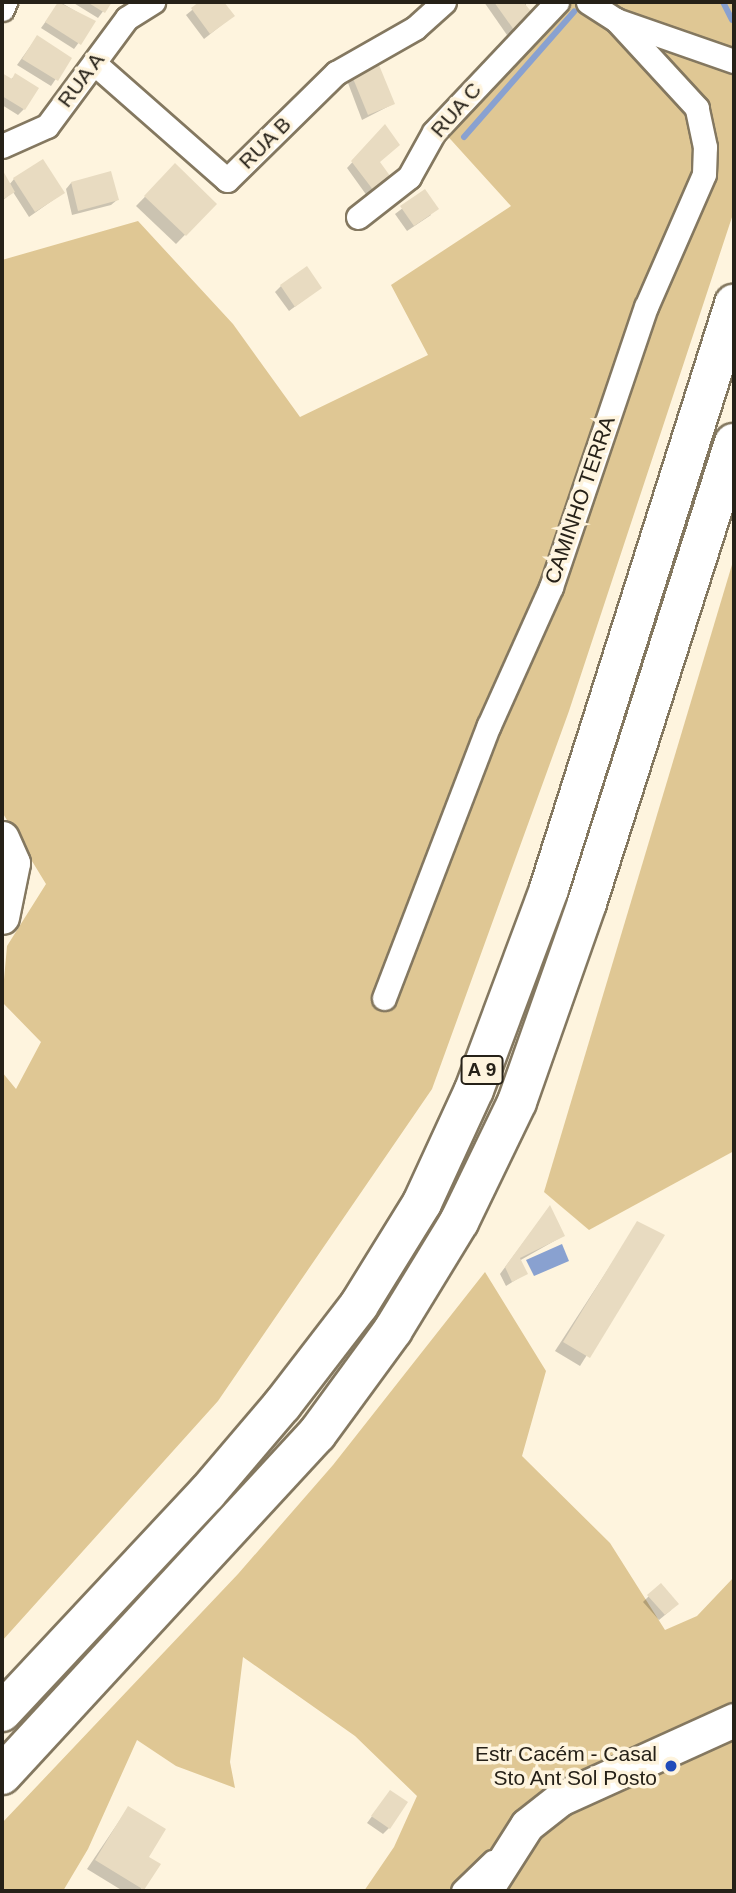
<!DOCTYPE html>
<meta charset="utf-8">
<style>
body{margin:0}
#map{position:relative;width:736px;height:1893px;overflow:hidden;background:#fef4de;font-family:Arial,sans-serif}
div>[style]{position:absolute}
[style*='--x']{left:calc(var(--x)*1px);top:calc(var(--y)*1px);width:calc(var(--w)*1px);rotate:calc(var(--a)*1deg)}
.green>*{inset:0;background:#dfc794}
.water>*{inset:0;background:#89a1d0}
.shadow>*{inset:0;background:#0003}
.stream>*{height:6px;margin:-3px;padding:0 3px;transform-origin:3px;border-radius:3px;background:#89a1d0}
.building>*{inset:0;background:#e8dbc1}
.roads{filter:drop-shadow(2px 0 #847860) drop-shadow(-2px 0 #847860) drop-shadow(0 2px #847860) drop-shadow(0 -2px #847860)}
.street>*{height:23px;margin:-11.5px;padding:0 11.5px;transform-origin:11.5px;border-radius:11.5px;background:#fff}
.secondary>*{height:33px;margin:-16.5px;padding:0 16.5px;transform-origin:16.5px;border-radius:16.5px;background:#fff}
.highway>*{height:38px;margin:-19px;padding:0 19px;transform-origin:19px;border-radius:19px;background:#fff}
.dots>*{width:19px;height:19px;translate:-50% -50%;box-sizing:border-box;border:4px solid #fef4de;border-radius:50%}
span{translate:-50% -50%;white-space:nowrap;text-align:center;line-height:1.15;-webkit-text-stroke:7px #fef4de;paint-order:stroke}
.shield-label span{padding:2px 5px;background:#fef4de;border:2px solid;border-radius:5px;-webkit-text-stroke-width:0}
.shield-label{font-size:19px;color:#262118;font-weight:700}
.street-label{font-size:21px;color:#262118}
.poi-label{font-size:21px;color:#262118}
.right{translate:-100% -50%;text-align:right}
.frame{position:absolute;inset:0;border:4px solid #262118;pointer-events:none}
</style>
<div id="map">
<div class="green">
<i style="clip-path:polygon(555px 2px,734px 2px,734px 211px,569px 711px,432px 1089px,218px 1401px,2px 1641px,2px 1072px,16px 1089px,41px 1042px,2px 1002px,7px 946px,46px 884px,2px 812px,2px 260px,138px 221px,233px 324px,300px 417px,428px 355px,391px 285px,511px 206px,433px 120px)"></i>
<i style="clip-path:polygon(734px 558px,734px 1151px,589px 1230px,544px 1192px)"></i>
<i style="clip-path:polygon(485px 1272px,546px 1371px,522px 1456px,610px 1543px,665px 1630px,697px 1616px,734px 1577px,734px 1891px,364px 1891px,394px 1847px,417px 1796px,355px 1736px,243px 1657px,230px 1762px,235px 1788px,176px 1766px,137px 1740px,88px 1849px,63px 1891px,2px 1891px,2px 1823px,238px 1574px,333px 1465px)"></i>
</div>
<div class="water">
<i style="clip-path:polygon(562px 1244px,569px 1261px,534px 1276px,526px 1260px)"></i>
</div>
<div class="shadow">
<i style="clip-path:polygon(60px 2px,94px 22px,74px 49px,41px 28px)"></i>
<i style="clip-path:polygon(72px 2px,110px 2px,98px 18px)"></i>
<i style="clip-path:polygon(202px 2px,222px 2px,233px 16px,204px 39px,186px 15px)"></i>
<i style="clip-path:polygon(484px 2px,526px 2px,526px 21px,507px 35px)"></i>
<i style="clip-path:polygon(37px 37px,70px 58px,51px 86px,17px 65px)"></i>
<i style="clip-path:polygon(2px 75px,10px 80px,16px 75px,24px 109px,18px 115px,2px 105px)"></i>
<i style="clip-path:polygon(353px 78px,393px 104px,362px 120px,348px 83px)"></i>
<i style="clip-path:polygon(385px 127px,378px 163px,391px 180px,370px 200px,347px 168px)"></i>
<i style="clip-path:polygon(175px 166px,215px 204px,176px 244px,136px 206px)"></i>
<i style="clip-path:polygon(2px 173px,9px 185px,14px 179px,63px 193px,29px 217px,13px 192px,2px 201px)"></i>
<i style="clip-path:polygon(71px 183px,117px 200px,111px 205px,72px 215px,66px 189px)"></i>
<i style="clip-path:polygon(424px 192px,431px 215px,407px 231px,395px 214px)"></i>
<i style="clip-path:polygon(281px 286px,320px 288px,289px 311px,275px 292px)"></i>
<i style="clip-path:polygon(549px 1208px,563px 1236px,519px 1261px,525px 1274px,506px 1286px,500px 1274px)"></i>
<i style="clip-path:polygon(638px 1223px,662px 1236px,580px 1366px,555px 1351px)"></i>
<i style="clip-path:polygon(649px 1596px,671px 1610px,659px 1620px,643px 1602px)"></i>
<i style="clip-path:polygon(390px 1792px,389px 1828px,383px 1834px,367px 1823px)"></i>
<i style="clip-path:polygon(128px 1808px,147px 1858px,141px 1891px,123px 1891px,87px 1869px)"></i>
</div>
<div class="stream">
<i style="--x:723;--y:2;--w:20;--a:63"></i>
<i style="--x:464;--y:137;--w:167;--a:-48.7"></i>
</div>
<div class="building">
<i style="clip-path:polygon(58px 2px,96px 21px,81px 45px,45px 22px)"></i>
<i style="clip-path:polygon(87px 2px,112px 2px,105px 13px)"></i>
<i style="clip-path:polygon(199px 2px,224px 2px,235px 16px,210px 34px,191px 8px)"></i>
<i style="clip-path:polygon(494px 2px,527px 2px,525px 4px,534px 15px,514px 30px)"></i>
<i style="clip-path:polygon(37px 35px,72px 58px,58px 81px,22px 59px)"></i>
<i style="clip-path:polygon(379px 65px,395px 104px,368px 115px,352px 76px)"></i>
<i style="clip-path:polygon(2px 73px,12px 79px,15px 73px,39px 88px,25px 110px,2px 96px)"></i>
<i style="clip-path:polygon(385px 124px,400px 145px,380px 162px,393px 180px,377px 195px,351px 161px)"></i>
<i style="clip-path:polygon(43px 159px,65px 193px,35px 212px,13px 178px)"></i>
<i style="clip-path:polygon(175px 163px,217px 204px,186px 236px,144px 196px)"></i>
<i style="clip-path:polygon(2px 169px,15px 192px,2px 200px)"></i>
<i style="clip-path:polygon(111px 171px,119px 200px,78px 211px,71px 182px)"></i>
<i style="clip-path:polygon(425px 189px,439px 209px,414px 226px,400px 206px)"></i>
<i style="clip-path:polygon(307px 266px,322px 288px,295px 307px,280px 285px)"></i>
<i style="clip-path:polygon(550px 1205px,565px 1236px,520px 1258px,528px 1274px,512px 1282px,505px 1267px)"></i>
<i style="clip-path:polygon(637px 1221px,665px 1235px,590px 1358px,563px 1342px)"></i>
<i style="clip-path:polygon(661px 1583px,679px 1604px,665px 1615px,647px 1595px)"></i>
<i style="clip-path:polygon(390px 1790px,408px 1802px,390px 1829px,371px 1816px)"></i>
<i style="clip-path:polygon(128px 1806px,166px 1829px,149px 1857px,161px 1864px,144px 1890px,95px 1860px)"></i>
</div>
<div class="roads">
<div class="street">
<i style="--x:588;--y:2;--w:33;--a:33"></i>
<i style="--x:616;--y:20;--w:125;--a:19.2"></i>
<i style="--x:2;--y:9;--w:8;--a:-67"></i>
<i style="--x:94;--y:63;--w:177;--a:41.3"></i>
<i style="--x:227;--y:180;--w:153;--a:-44.5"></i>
<i style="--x:336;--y:73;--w:91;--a:-29.7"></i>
<i style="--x:415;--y:28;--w:39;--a:-42"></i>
<i style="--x:2;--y:146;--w:49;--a:-24"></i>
<i style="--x:47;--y:126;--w:134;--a:-53.5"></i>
<i style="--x:127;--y:18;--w:31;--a:-32"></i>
<i style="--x:358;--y:217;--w:65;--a:-38.1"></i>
<i style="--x:409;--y:177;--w:51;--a:-60.9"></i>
<i style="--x:434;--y:132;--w:179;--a:-46.6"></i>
<i style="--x:384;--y:998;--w:292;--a:-69"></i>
<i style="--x:489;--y:725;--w:151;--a:-65.8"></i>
<i style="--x:551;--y:587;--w:296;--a:-71.3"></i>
<i style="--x:646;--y:307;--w:145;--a:-66.4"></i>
<i style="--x:704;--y:174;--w:27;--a:-88"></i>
<i style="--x:705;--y:147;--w:40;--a:-102"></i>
<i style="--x:697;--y:108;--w:120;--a:-132.6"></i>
<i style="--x:463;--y:1891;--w:42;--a:-44"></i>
</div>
<div class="secondary">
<i style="--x:2;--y:838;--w:27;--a:66"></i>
<i style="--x:13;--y:863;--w:55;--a:101.5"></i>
<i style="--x:485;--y:1891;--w:78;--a:-57.5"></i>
<i style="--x:527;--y:1825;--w:42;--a:-38.2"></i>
<i style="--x:560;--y:1799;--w:191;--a:-24.4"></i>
</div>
<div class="highway">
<i style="--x:2;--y:1712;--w:300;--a:-46.9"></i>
<i style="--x:207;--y:1493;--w:116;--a:-49.6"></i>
<i style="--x:282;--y:1405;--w:126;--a:-52.4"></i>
<i style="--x:359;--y:1305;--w:120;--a:-58.3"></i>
<i style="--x:422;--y:1203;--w:124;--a:-65.3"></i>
<i style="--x:474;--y:1090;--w:215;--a:-69.5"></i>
<i style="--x:549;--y:889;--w:614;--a:-72.45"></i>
<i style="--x:2;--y:1775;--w:464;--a:-47.3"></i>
<i style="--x:317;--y:1434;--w:129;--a:-53.8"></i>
<i style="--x:393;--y:1330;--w:127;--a:-58.6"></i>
<i style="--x:459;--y:1222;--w:133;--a:-64.2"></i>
<i style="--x:517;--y:1102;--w:211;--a:-70.6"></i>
<i style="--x:587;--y:903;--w:483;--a:-72.3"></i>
</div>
</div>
<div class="dots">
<i style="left:671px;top:1766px;background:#214cba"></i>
</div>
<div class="shield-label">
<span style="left:482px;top:1070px">A 9</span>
</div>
<div class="street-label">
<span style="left:81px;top:80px;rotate:-53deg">RUA A</span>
<span style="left:456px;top:110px;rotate:-49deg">RUA C</span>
<span style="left:265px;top:143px;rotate:-45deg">RUA B</span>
<span style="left:580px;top:500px;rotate:-71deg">CAMINHO TERRA</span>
</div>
<div class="poi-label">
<span class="right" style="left:657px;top:1766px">Estr Cacém - Casal<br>Sto Ant Sol Posto</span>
</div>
<div class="frame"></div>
</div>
